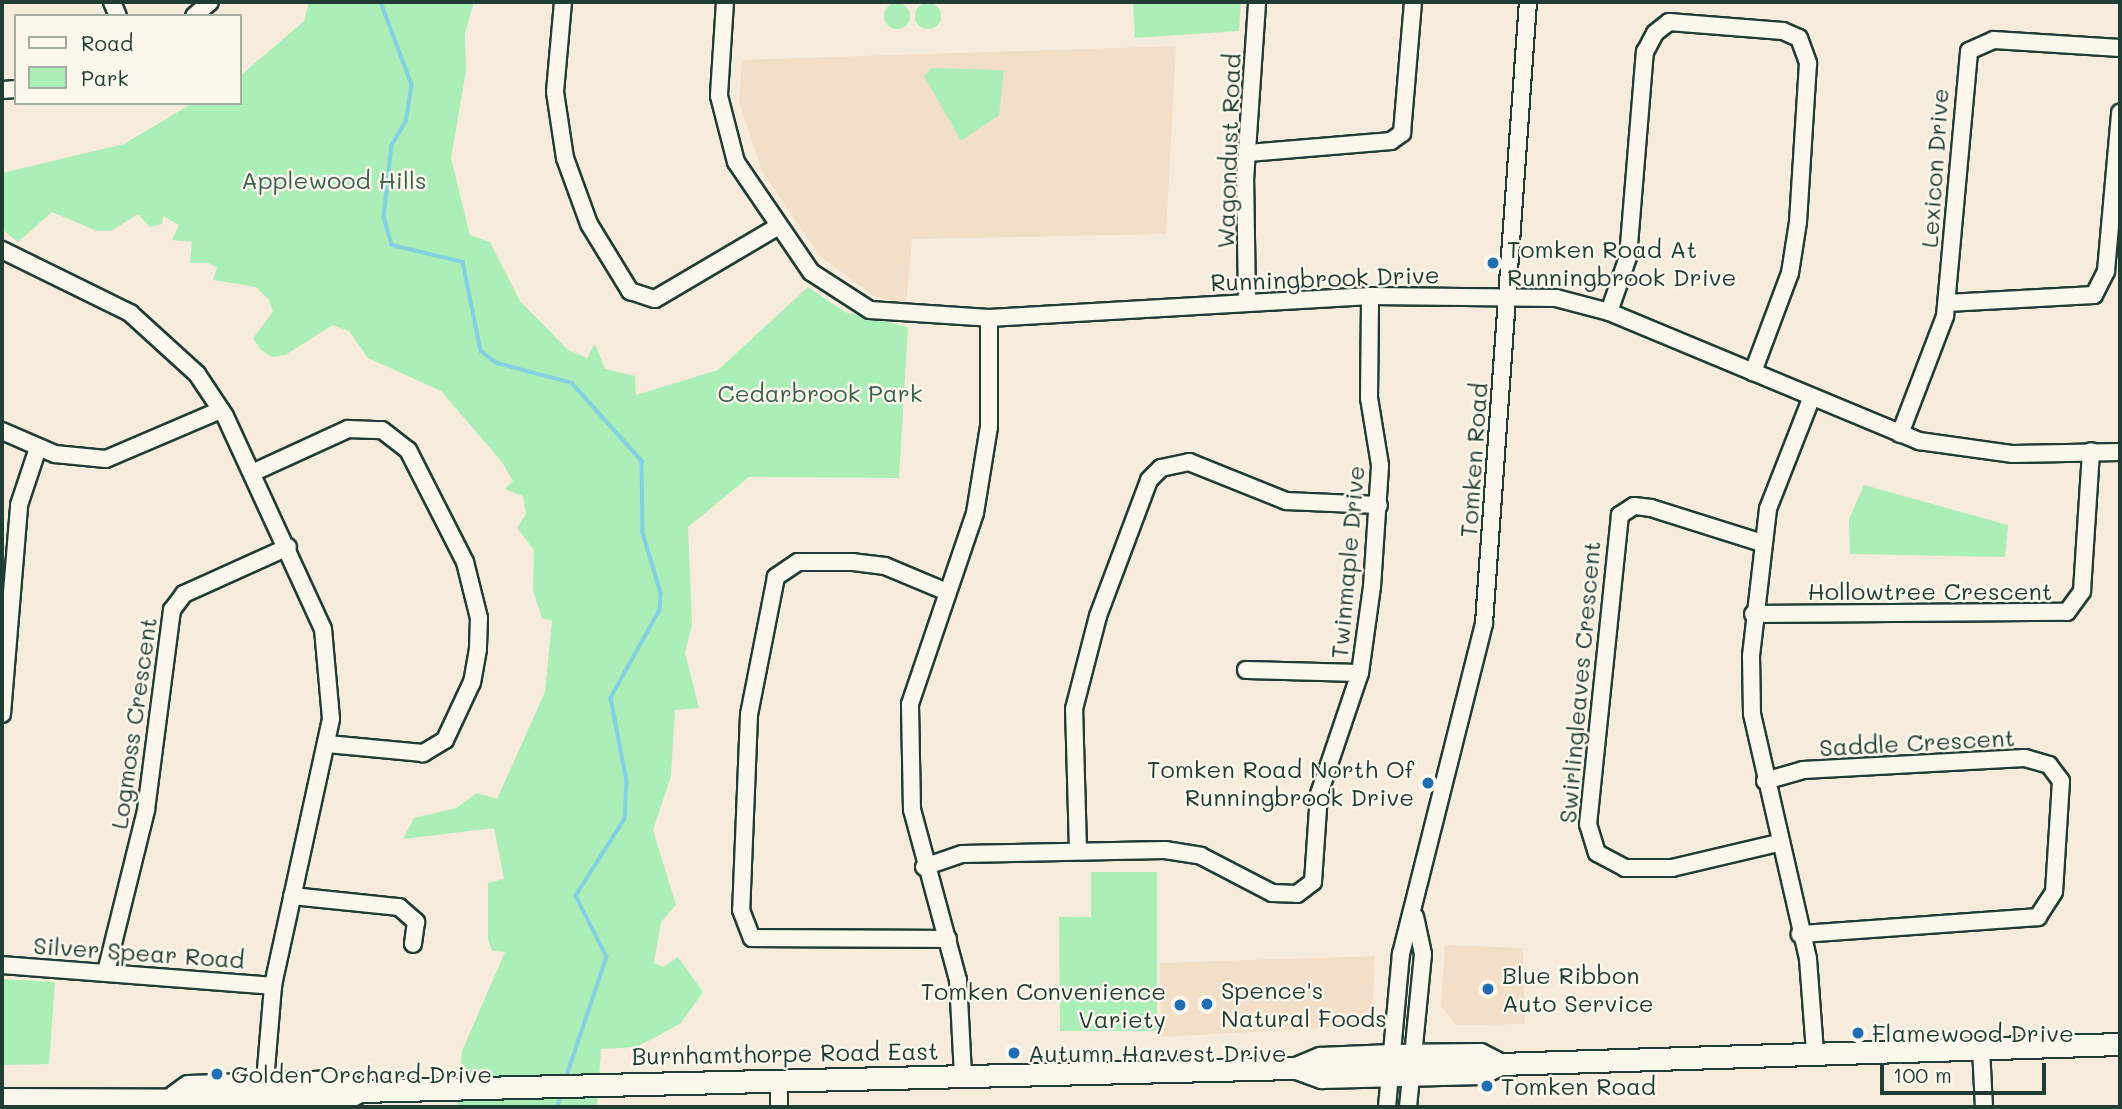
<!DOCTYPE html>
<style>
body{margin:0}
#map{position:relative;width:2122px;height:1109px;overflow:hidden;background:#f7ecdb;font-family:Mali,sans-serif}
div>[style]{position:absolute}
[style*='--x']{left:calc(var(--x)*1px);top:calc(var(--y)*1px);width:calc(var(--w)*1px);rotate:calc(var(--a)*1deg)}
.built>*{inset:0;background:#f3dec7}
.green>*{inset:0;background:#aceeb7}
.round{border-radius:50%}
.stream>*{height:3.5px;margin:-1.75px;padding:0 1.75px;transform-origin:1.75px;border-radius:1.75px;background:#83d1e1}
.roads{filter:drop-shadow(2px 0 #1f3d34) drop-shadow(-2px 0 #1f3d34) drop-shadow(0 2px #1f3d34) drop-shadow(0 -2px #1f3d34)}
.minor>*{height:16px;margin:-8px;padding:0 8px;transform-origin:8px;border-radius:8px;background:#fbf7ec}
.major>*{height:21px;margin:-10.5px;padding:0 10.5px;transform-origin:10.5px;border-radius:10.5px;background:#fbf7ec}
.dots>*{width:19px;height:19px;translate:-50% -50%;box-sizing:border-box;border:4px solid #fbf7ec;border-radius:50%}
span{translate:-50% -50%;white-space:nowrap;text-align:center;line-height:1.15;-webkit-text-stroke:5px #fbf7ec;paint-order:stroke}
.street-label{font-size:24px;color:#1f3d34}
.park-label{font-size:24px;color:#3b604e}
.poi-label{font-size:24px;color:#1f3d34}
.left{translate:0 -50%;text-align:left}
.right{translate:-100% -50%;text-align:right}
.frame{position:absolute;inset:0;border:4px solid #1f3d34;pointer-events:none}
.legend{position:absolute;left:14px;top:14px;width:228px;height:91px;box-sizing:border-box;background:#fbf7ec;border:2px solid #a3ada2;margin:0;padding:9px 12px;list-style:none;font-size:21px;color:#1f3d34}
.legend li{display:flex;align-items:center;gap:14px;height:35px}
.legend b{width:35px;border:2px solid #a3ada2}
.scale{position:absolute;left:1880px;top:1063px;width:166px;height:32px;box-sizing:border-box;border:4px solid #1f3d34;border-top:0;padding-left:9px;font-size:21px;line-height:24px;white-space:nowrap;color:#1f3d34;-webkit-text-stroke:5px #fbf7ec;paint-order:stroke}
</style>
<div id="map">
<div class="built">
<i style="clip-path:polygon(1176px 46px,1166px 234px,912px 239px,906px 304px,874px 296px,820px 256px,762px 171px,739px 102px,742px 60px)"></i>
<i style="clip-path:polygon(1445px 945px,1523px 948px,1525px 1024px,1456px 1025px,1441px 1006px)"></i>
<i style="clip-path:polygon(1375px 956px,1372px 1015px,1362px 1026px,1161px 1037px,1160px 963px)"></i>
</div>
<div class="green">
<i style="clip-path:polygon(309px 2px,474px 2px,465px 33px,466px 71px,451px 158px,470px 235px,490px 242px,520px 301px,568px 350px,587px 358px,595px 344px,605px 369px,635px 376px,636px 395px,718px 370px,808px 287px,845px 312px,908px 327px,899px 478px,749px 477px,688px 527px,692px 625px,685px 653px,699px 708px,675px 710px,671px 776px,653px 830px,676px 905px,661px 922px,654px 963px,663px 967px,678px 957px,703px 992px,681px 1023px,656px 1037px,636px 1047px,601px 1049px,597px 1107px,457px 1107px,462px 1051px,505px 952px,492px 951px,488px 939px,488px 883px,504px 879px,494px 828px,403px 839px,414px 818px,456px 808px,477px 793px,497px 799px,545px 692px,552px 621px,542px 618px,533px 591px,534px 550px,517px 528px,526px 514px,523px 496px,505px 489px,513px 481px,502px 462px,441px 391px,368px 358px,349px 331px,333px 325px,285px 355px,271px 357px,260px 349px,253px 338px,273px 312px,269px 300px,256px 287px,213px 280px,217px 268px,209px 263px,190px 263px,192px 242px,172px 240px,179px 225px,163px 216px,162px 224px,150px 227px,138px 214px,111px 231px,97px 231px,52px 212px,18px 242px,2px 229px,2px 173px,124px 144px,193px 103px,240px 103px,240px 76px,304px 21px)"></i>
<i style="clip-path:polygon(1133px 2px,1241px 2px,1239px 31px,1135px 38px)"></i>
<i class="round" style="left:884px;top:3px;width:26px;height:26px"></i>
<i class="round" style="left:915px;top:3px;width:26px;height:26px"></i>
<i style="clip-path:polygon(931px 68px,1004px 70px,999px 115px,961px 141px,924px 76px)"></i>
<i style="clip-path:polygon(1864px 485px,2008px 525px,2005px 557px,1850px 554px,1849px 519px)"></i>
<i style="clip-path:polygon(1091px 872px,1157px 872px,1157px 1031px,1060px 1031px,1059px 917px,1091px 917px)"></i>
<i style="clip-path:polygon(2px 979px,55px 982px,49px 1064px,2px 1065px)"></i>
</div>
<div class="stream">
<i style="--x:381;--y:2;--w:89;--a:69.5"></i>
<i style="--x:412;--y:85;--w:37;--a:99"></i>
<i style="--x:406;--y:122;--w:27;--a:121"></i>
<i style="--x:392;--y:145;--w:72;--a:96.3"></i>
<i style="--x:384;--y:217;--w:29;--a:74"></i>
<i style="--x:392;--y:245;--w:73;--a:13.5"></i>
<i style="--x:463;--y:262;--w:91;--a:78.6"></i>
<i style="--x:481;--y:351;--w:20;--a:37"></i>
<i style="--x:497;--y:363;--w:78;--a:14.9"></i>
<i style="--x:572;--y:383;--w:105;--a:48.1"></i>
<i style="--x:642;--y:461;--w:72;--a:89.2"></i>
<i style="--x:643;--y:533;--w:63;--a:73.3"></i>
<i style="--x:661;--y:593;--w:17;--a:93"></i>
<i style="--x:660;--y:610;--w:101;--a:119.1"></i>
<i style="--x:611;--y:698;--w:85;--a:79.1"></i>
<i style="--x:627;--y:781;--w:38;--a:93"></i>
<i style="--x:625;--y:819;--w:91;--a:122.5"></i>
<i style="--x:576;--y:896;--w:68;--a:63.1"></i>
<i style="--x:607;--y:957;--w:129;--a:108.6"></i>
<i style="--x:557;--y:1107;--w:15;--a:-70"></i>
</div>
<div class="roads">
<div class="minor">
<i style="--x:112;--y:2;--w:15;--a:67"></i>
<i style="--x:563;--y:2;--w:90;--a:95.1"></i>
<i style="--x:555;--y:92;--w:67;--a:81.4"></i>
<i style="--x:565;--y:158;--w:70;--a:70"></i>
<i style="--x:589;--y:224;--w:79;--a:58.5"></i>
<i style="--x:630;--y:291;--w:26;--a:18"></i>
<i style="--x:655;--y:299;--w:142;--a:-30.5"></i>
<i style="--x:725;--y:2;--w:94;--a:93.7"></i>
<i style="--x:719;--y:96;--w:68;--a:75.6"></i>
<i style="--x:736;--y:162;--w:133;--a:55.7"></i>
<i style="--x:811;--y:272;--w:70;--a:32.8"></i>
<i style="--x:870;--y:310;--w:119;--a:3.8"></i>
<i style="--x:989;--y:318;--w:382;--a:-3.3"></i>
<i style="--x:1370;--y:296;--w:186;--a:0.6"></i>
<i style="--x:1556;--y:298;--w:55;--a:14.8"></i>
<i style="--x:1609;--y:312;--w:336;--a:22.6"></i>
<i style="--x:1919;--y:441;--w:95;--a:7.9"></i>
<i style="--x:2013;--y:454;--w:107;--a:-1.1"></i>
<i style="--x:194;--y:16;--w:21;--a:-41"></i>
<i style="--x:2;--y:90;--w:14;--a:-4"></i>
<i style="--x:1248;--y:153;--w:144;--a:-4.8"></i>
<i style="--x:1391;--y:141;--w:14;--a:-36"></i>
<i style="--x:1402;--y:133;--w:131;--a:-85.2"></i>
<i style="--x:2;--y:250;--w:143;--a:26.2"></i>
<i style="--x:130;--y:313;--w:91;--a:42.3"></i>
<i style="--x:197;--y:374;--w:50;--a:56.3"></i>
<i style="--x:225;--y:416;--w:234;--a:65.3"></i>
<i style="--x:323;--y:629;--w:90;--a:84.9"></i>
<i style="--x:331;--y:719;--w:273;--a:102.3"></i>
<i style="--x:273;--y:986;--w:108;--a:94.8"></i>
<i style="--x:1247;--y:301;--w:121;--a:-90.9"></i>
<i style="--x:1245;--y:180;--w:178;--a:-86.1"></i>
<i style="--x:1947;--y:303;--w:147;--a:-3.1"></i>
<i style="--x:2094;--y:295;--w:27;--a:-63"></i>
<i style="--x:2106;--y:271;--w:159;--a:-84.9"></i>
<i style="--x:1609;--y:312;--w:58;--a:-70.9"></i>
<i style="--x:1628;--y:257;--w:206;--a:-85.3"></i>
<i style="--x:1645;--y:52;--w:21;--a:-62"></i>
<i style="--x:1655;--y:33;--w:18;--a:-38"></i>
<i style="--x:1669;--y:22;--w:114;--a:4.5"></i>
<i style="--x:1783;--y:31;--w:17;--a:24"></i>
<i style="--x:1799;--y:38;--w:27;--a:70"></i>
<i style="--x:1808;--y:63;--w:159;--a:93.6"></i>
<i style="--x:1798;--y:222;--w:52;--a:98.9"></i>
<i style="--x:1790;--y:273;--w:106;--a:110.5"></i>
<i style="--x:1811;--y:399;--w:118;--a:111.4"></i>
<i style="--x:1768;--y:509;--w:148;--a:96.6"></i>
<i style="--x:1751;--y:656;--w:58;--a:89"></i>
<i style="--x:1752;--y:714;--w:251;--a:77.1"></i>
<i style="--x:1808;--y:959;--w:93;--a:85.7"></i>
<i style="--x:2;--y:431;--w:58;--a:23.5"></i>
<i style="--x:55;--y:454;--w:51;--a:5.6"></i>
<i style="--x:106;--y:459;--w:125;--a:-23.1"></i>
<i style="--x:1900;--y:434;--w:126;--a:-69.1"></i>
<i style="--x:1945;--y:316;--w:266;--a:-84.8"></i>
<i style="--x:1969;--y:51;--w:27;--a:-24"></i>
<i style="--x:1994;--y:40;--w:126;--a:3.6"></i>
<i style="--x:252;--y:473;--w:106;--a:-24.6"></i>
<i style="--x:348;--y:429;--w:34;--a:2"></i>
<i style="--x:382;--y:430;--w:33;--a:38"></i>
<i style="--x:408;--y:450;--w:126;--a:63"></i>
<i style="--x:465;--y:562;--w:58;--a:76"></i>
<i style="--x:479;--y:618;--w:31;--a:92"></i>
<i style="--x:478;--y:649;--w:34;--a:100"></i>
<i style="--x:472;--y:682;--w:64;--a:115"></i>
<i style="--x:445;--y:740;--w:26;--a:149"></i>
<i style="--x:423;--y:753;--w:96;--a:-174.6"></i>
<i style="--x:1762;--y:543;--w:116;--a:-162.5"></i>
<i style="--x:1651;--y:508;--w:17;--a:-173"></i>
<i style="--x:1634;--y:506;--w:17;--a:147"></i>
<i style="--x:1620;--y:515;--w:311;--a:95.9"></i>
<i style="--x:1588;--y:824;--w:30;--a:73"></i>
<i style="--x:1597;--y:853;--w:32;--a:28"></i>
<i style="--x:1625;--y:868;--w:47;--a:0"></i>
<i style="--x:1672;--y:868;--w:109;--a:-13.3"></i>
<i style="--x:947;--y:592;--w:67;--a:-157.2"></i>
<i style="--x:885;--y:566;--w:32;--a:-173"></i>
<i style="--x:853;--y:562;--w:55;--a:180"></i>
<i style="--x:798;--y:562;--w:27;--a:146"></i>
<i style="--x:776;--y:577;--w:141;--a:101.1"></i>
<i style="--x:749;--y:715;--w:195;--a:92.3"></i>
<i style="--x:741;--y:910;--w:30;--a:69"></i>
<i style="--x:752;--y:938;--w:196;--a:0.3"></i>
<i style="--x:1753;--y:614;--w:314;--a:-0.4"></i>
<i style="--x:2067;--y:612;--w:26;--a:-54"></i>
<i style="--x:2082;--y:591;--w:140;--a:-86.3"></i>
<i style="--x:1246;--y:670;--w:114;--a:1.5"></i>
<i style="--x:2;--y:714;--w:210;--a:-85.3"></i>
<i style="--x:19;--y:505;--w:60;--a:-71.6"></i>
<i style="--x:1765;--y:781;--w:40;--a:-16"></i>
<i style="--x:1803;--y:770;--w:222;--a:-3.1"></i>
<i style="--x:2025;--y:758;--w:25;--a:16"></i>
<i style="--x:2049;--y:765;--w:20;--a:53"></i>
<i style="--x:2061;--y:781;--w:111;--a:93.6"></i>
<i style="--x:2054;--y:892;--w:30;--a:123"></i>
<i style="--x:2038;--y:917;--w:239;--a:175.9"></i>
<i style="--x:1078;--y:850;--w:141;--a:-91.6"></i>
<i style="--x:1074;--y:709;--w:96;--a:-75.5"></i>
<i style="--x:1098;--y:616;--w:145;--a:-69.4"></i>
<i style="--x:1149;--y:480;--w:17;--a:-45"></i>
<i style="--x:1161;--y:468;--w:29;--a:-12"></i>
<i style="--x:1189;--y:462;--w:105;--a:21.9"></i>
<i style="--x:1286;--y:501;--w:93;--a:2.5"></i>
<i style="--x:924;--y:867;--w:40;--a:-18.9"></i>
<i style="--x:962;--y:854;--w:203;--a:-1.1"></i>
<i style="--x:1165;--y:850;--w:36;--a:9"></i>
<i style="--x:1201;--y:856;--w:80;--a:27.5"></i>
<i style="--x:1272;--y:893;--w:25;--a:2"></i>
<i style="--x:1297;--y:894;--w:20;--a:-37"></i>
<i style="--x:1313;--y:882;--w:88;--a:-86.1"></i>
<i style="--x:1319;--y:794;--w:128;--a:-71.3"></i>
<i style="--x:1360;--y:673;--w:87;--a:-82.1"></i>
<i style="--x:1372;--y:587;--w:122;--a:-86.2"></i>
<i style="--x:1380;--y:465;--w:68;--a:-99.3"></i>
<i style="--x:1369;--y:398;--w:102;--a:-89.4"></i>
<i style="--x:292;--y:896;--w:108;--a:5.9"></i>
<i style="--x:399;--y:907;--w:23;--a:41"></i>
<i style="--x:416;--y:922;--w:22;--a:98"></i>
<i style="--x:2;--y:965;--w:272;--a:4.4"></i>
<i style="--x:106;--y:972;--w:167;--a:-76.1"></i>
<i style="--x:146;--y:810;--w:202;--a:-82.6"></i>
<i style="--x:172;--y:610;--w:20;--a:-53"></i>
<i style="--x:184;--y:594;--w:114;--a:-24.3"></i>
<i style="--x:1981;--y:1048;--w:59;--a:87.1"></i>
<i style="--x:963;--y:1075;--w:95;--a:-93"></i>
<i style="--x:958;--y:980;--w:176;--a:-105.1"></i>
<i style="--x:912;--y:810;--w:106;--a:-91.1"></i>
<i style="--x:910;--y:704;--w:202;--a:-71.2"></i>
<i style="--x:975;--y:513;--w:87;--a:-80.8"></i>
<i style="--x:989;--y:427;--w:109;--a:-90"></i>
<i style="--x:779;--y:1079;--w:28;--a:90"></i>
<i style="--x:1387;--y:1107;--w:154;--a:-84.8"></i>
<i style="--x:1401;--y:954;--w:341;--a:-75.9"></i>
<i style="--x:1484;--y:623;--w:623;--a:-85.95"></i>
<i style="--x:1408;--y:1107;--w:154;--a:-84.4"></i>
<i style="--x:1423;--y:954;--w:38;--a:-102"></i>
</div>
<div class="major">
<i style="--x:1296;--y:1068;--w:27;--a:20"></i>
<i style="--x:1321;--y:1077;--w:160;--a:-1.4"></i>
<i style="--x:1481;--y:1073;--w:21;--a:-25"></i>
<i style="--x:1500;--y:1064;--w:620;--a:-1.85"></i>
<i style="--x:174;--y:1096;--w:17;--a:-36"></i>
<i style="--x:188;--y:1086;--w:154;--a:-1.9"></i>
<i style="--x:342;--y:1081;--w:20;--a:30"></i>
<i style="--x:2;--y:1099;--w:341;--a:0.2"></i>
<i style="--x:343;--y:1100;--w:18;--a:-29"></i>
<i style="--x:359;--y:1091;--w:937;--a:-1.41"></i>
<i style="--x:1296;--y:1068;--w:26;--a:-23"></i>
<i style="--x:1320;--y:1058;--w:71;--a:-2.4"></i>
<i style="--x:1391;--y:1055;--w:89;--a:-0.6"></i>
<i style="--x:1480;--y:1054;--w:22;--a:27"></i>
</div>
</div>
<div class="dots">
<i style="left:1493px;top:263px;background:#1f6fb2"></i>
<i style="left:1428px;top:783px;background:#1f6fb2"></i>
<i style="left:1488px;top:989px;background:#1f6fb2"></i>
<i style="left:1207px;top:1004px;background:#1f6fb2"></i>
<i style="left:1180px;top:1005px;background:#1f6fb2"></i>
<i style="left:1858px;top:1033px;background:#1f6fb2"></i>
<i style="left:1014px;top:1053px;background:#1f6fb2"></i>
<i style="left:217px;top:1074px;background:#1f6fb2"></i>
<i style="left:1487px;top:1086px;background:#1f6fb2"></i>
</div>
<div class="street-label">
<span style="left:1228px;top:151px;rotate:-88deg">Wagondust Road</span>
<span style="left:1934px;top:168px;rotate:-86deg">Lexicon Drive</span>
<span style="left:1325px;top:278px;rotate:-2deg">Runningbrook Drive</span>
<span style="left:1473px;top:460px;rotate:-86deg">Tomken Road</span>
<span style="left:1347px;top:562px;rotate:-85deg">Twinmaple Drive</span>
<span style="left:1930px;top:591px">Hollowtree Crescent</span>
<span style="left:1579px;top:682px;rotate:-85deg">Swirlingleaves Crescent</span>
<span style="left:133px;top:723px;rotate:-82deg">Logmoss Crescent</span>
<span style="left:1917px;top:742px;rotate:-3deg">Saddle Crescent</span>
<span style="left:139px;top:952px;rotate:4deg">Silver Spear Road</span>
<span style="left:785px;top:1053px;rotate:-1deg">Burnhamthorpe Road East</span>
</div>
<div class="park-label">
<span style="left:334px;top:180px">Applewood Hills</span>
<span style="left:820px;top:393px">Cedarbrook Park</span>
</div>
<div class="poi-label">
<span class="left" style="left:1507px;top:263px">Tomken Road At<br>Runningbrook Drive</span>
<span class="right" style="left:1414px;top:783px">Tomken Road North Of<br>Runningbrook Drive</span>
<span class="left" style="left:1502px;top:989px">Blue Ribbon<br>Auto Service</span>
<span class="left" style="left:1221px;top:1004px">Spence's<br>Natural Foods</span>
<span class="right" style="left:1166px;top:1005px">Tomken Convenience<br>Variety</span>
<span class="left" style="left:1872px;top:1033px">Flamewood Drive</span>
<span class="left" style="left:1028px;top:1053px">Autumn Harvest Drive</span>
<span class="left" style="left:231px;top:1074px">Golden Orchard Drive</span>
<span class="left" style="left:1501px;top:1086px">Tomken Road</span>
</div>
<div class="frame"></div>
<ul class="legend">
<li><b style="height:9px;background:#fbf7ec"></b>Road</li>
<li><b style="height:19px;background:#aceeb7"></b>Park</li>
</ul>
<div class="scale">100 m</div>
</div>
